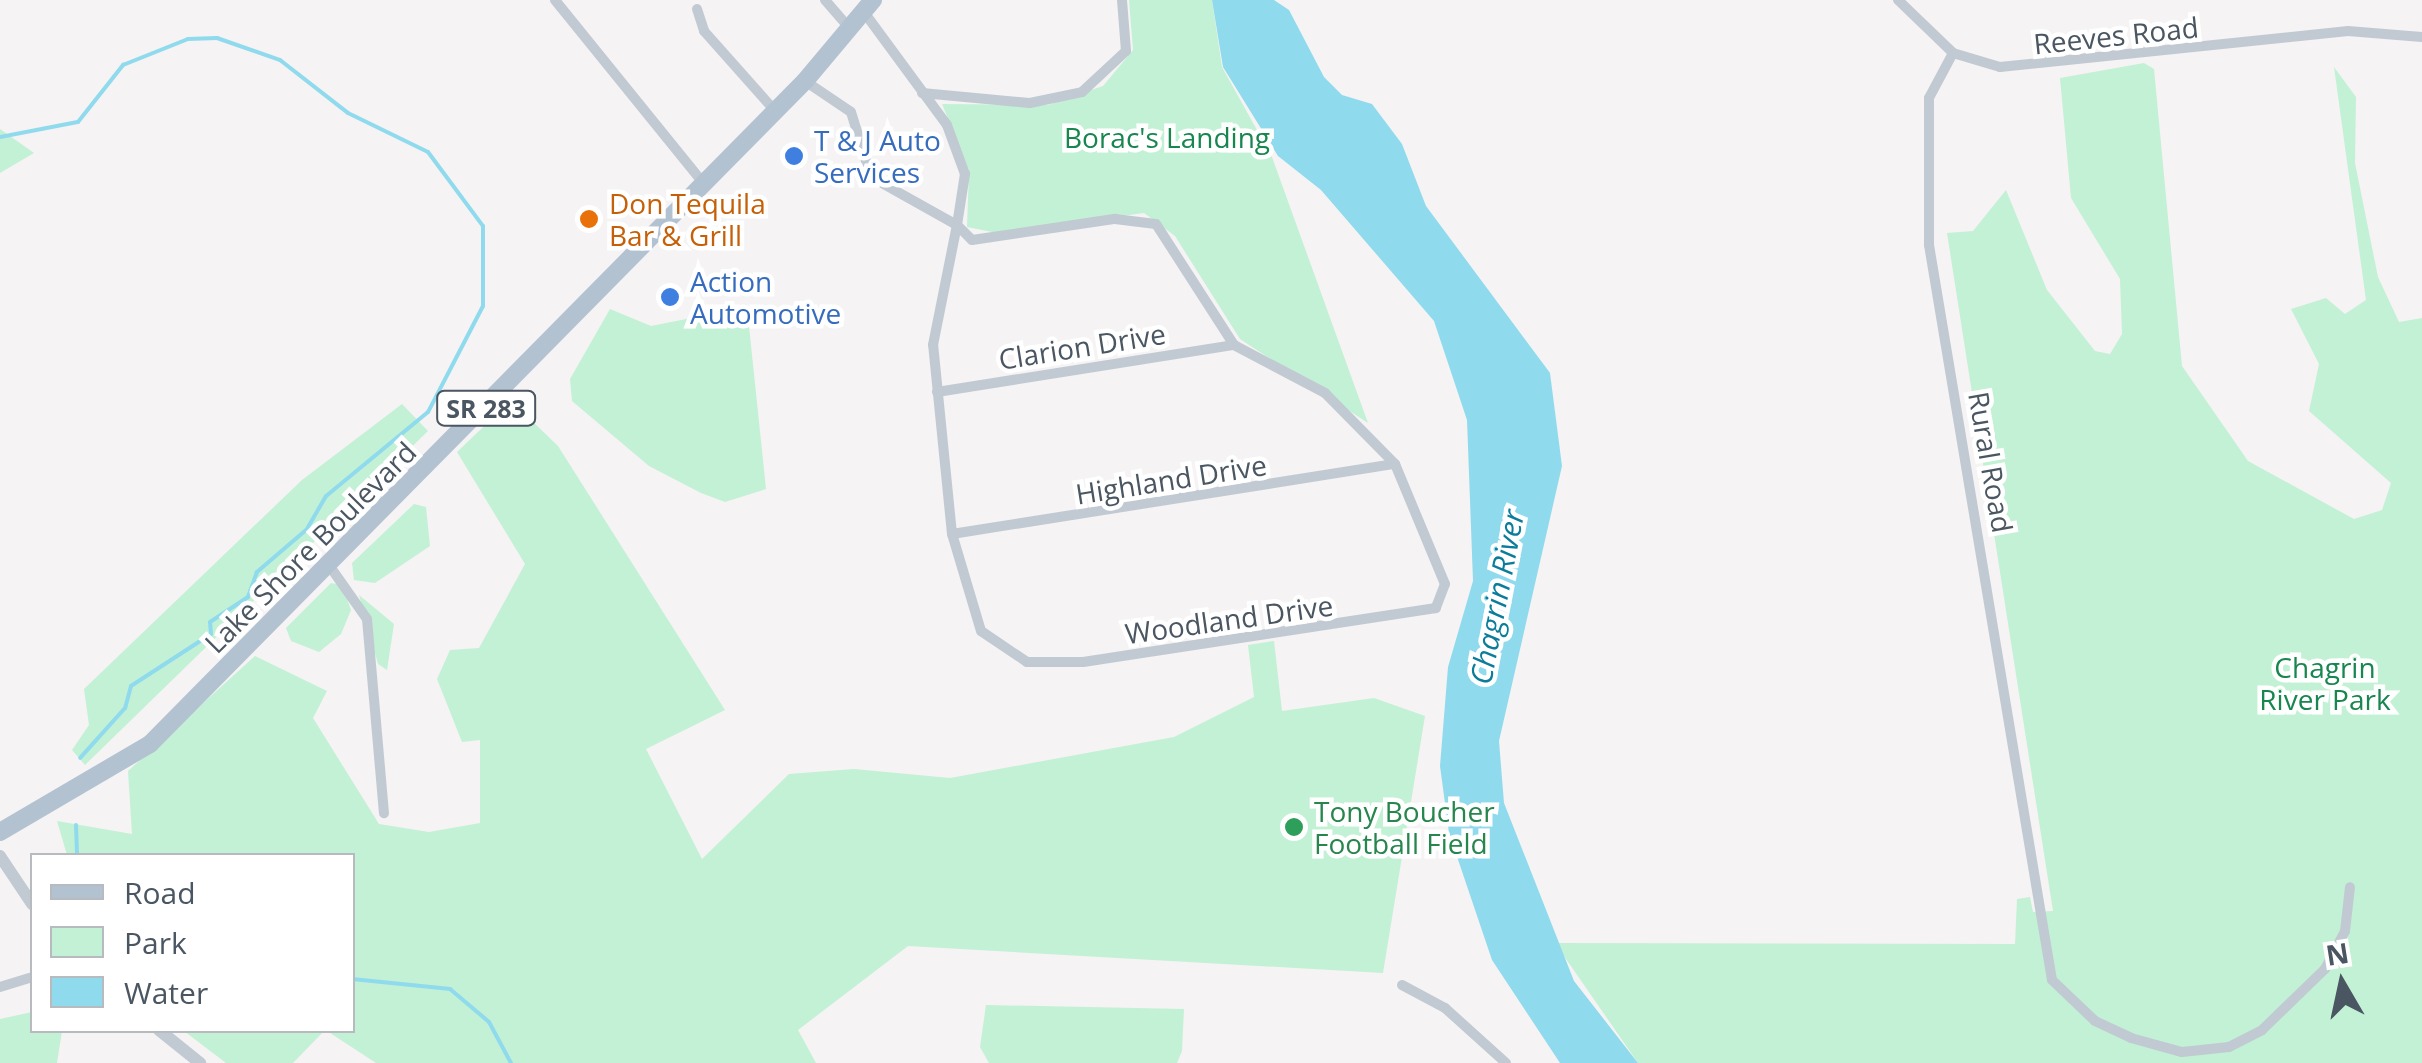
<!DOCTYPE html>
<style>
body{margin:0}
#map{position:relative;width:2422px;height:1063px;overflow:hidden;background:#f5f3f3;font-family:"Open Sans",sans-serif}
div>[style]{position:absolute}
[style*='--x']{left:calc(var(--x)*1px);top:calc(var(--y)*1px);width:calc(var(--w)*1px);rotate:calc(var(--a)*1deg)}
.green>*{inset:0;background:#c3f1d5}
.water>*{inset:0;background:#90daee}
.stream>*{height:4px;margin:-2px;padding:0 2px;transform-origin:2px;border-radius:2px;background:#90daee}
.minor>*{height:10px;margin:-5px;padding:0 5px;transform-origin:5px;border-radius:5px;background:#c1cad2}
.tertiary>*{height:12px;margin:-6px;padding:0 6px;transform-origin:6px;border-radius:6px;background:#c1cad2}
.primary>*{height:18px;margin:-9px;padding:0 9px;transform-origin:9px;border-radius:9px;background:#b3c2d1}
.dots>*{width:28px;height:28px;translate:-50% -50%;box-sizing:border-box;border:5px solid #fff;border-radius:50%}
span{translate:-50% -50%;white-space:nowrap;text-align:center;line-height:1.15;-webkit-text-stroke:9px #fff;paint-order:stroke}
.shield-label span{padding:2px 8px;background:#fff;border:2px solid;border-radius:8px;-webkit-text-stroke-width:0}
.shield-label{font-size:25px;color:#4a5661;font-weight:700}
.street-label{font-size:28px;color:#4a5661}
.park-label{font-size:28px;color:#17864f}
.shop-label{font-size:28px;color:#366cbe}
.left{translate:0 -50%;text-align:left}
.food-label{font-size:28px;color:#c56008}
.leisure-label{font-size:28px;color:#27864d}
.water-label{font-size:30px;color:#0c7c9b;font-style:italic}
.legend{position:absolute;left:30px;top:853px;width:325px;height:180px;box-sizing:border-box;background:#fff;border:2px solid #b7bbc0;margin:0;padding:12px 18px;list-style:none;font-size:30px;color:#4a5661}
.legend li{display:flex;align-items:center;gap:20px;height:50px}
.legend b{width:50px;border:2px solid #b7bbc0}
.north{position:absolute;left:2292px;top:933px;width:100px;height:100px;-webkit-text-stroke:8px #fff;paint-order:stroke;rotate:351deg;font-size:28px;font-weight:700;line-height:40px;text-align:center;color:#4a5661}
.north::after{content:'';display:block;margin:auto;width:35px;height:45px;background:#4a5661;clip-path:polygon(50% 0,100% 100%,50% 72%,0 100%)}
</style>
<div id="map">
<div class="green">
<i style="clip-path:polygon(1129px 0,1212px 0,1222px 67px,1272px 157px,1368px 423px,1240px 339px,1175px 236px,1144px 213px,997px 233px,967px 227px,969px 170px,942px 104px,1048px 105px,1103px 86px,1133px 50px)"></i>
<i style="clip-path:polygon(2144px 63px,2154px 69px,2182px 366px,2248px 461px,2354px 519px,2382px 510px,2391px 483px,2309px 411px,2319px 364px,2291px 309px,2326px 298px,2345px 314px,2366px 300px,2334px 67px,2356px 97px,2355px 163px,2378px 277px,2399px 322px,2422px 318px,2422px 1063px,1638px 1063px,1555px 943px,2015px 944px,2017px 899px,2030px 897px,2033px 912px,2053px 911px,1947px 233px,1973px 231px,2006px 190px,2047px 290px,2095px 351px,2110px 354px,2122px 334px,2120px 279px,2071px 198px,2060px 78px)"></i>
<i style="clip-path:polygon(0 129px,34px 153px,0 173px)"></i>
<i style="clip-path:polygon(747px 307px,766px 489px,725px 502px,701px 493px,649px 466px,572px 401px,570px 379px,610px 309px,651px 326px)"></i>
<i style="clip-path:polygon(402px 404px,428px 431px,85px 765px,72px 750px,89px 725px,84px 689px,302px 480px)"></i>
<i style="clip-path:polygon(501px 410px,531px 420px,558px 446px,725px 710px,646px 749px,702px 859px,789px 774px,854px 769px,950px 778px,1174px 737px,1254px 697px,1248px 645px,1274px 641px,1282px 711px,1374px 698px,1425px 716px,1383px 973px,908px 946px,798px 1030px,816px 1063px,376px 1063px,327px 1031px,352px 1030px,352px 856px,67px 855px,57px 821px,132px 834px,128px 771px,255px 656px,327px 691px,313px 718px,379px 824px,429px 832px,480px 823px,480px 740px,462px 742px,437px 679px,450px 650px,479px 648px,525px 564px,457px 452px)"></i>
<i style="clip-path:polygon(414px 504px,426px 507px,430px 546px,375px 583px,354px 580px,352px 563px)"></i>
<i style="clip-path:polygon(331px 583px,342px 585px,351px 610px,341px 634px,319px 652px,291px 641px,286px 628px)"></i>
<i style="clip-path:polygon(359px 595px,394px 624px,387px 670px,378px 664px)"></i>
<i style="clip-path:polygon(986px 1005px,1184px 1009px,1182px 1051px,1177px 1063px,989px 1063px,980px 1047px)"></i>
<i style="clip-path:polygon(32px 1012px,32px 1030px,62px 1031px,57px 1063px,0 1063px,0 1019px)"></i>
<i style="clip-path:polygon(184px 1031px,324px 1031px,293px 1063px,226px 1063px)"></i>
</div>
<div class="water">
<i style="clip-path:polygon(1212px 0,1274px 0,1289px 10px,1324px 77px,1342px 95px,1372px 104px,1402px 144px,1426px 206px,1550px 373px,1562px 466px,1499px 741px,1504px 803px,1574px 981px,1638px 1063px,1560px 1063px,1492px 960px,1449px 833px,1440px 766px,1448px 667px,1473px 581px,1467px 420px,1434px 321px,1321px 190px,1278px 156px,1223px 67px)"></i>
</div>
<div class="stream">
<i style="--x:0;--y:137;--w:79;--a:-10.9"></i>
<i style="--x:78;--y:122;--w:73;--a:-51.7"></i>
<i style="--x:123;--y:65;--w:70;--a:-21.8"></i>
<i style="--x:188;--y:39;--w:29;--a:-2"></i>
<i style="--x:217;--y:38;--w:67;--a:19.2"></i>
<i style="--x:280;--y:60;--w:86;--a:37.9"></i>
<i style="--x:348;--y:113;--w:89;--a:26"></i>
<i style="--x:428;--y:152;--w:92;--a:53.4"></i>
<i style="--x:483;--y:226;--w:80;--a:90"></i>
<i style="--x:483;--y:306;--w:119;--a:117.4"></i>
<i style="--x:428;--y:412;--w:132;--a:140.5"></i>
<i style="--x:326;--y:496;--w:39;--a:120"></i>
<i style="--x:306;--y:530;--w:65;--a:139.4"></i>
<i style="--x:257;--y:572;--w:27;--a:110"></i>
<i style="--x:248;--y:597;--w:45;--a:146.7"></i>
<i style="--x:210;--y:622;--w:12;--a:85"></i>
<i style="--x:211;--y:634;--w:95;--a:147"></i>
<i style="--x:131;--y:686;--w:23;--a:105"></i>
<i style="--x:125;--y:708;--w:67;--a:132"></i>
<i style="--x:76;--y:825;--w:31;--a:88"></i>
<i style="--x:352;--y:979;--w:99;--a:5.8"></i>
<i style="--x:450;--y:989;--w:51;--a:40.2"></i>
<i style="--x:489;--y:1022;--w:47;--a:61.8"></i>
</div>
<div class="minor">
<i style="--x:555;--y:0;--w:237;--a:51"></i>
<i style="--x:825;--y:0;--w:38;--a:49"></i>
<i style="--x:1898;--y:0;--w:76;--a:43.9"></i>
<i style="--x:1953;--y:53;--w:49;--a:16.6"></i>
<i style="--x:2000;--y:67;--w:350;--a:-5.9"></i>
<i style="--x:2348;--y:31;--w:74;--a:4.6"></i>
<i style="--x:697;--y:9;--w:23;--a:72"></i>
<i style="--x:704;--y:31;--w:107;--a:48.4"></i>
<i style="--x:1953;--y:53;--w:51;--a:118.1"></i>
<i style="--x:1929;--y:98;--w:147;--a:90"></i>
<i style="--x:1929;--y:245;--w:745;--a:80.5"></i>
<i style="--x:2052;--y:980;--w:59;--a:43.6"></i>
<i style="--x:2095;--y:1021;--w:40;--a:25"></i>
<i style="--x:2131;--y:1038;--w:53;--a:15.4"></i>
<i style="--x:2182;--y:1052;--w:47;--a:-6.1"></i>
<i style="--x:2229;--y:1047;--w:37;--a:-27"></i>
<i style="--x:2262;--y:1030;--w:88;--a:-44.1"></i>
<i style="--x:2325;--y:969;--w:43;--a:-62.2"></i>
<i style="--x:2345;--y:931;--w:44;--a:-83.5"></i>
<i style="--x:805;--y:81;--w:55;--a:34"></i>
<i style="--x:851;--y:112;--w:68;--a:72.9"></i>
<i style="--x:871;--y:177;--w:98;--a:29.2"></i>
<i style="--x:957;--y:225;--w:21;--a:45"></i>
<i style="--x:972;--y:240;--w:145;--a:-8.4"></i>
<i style="--x:1115;--y:219;--w:41;--a:7"></i>
<i style="--x:1156;--y:224;--w:144;--a:57.2"></i>
<i style="--x:1234;--y:345;--w:103;--a:27.8"></i>
<i style="--x:1325;--y:393;--w:100;--a:45.4"></i>
<i style="--x:1395;--y:464;--w:130;--a:67.4"></i>
<i style="--x:1445;--y:584;--w:26;--a:111"></i>
<i style="--x:1436;--y:608;--w:357;--a:171.3"></i>
<i style="--x:1083;--y:662;--w:56;--a:180"></i>
<i style="--x:1027;--y:662;--w:55;--a:-146"></i>
<i style="--x:981;--y:631;--w:101;--a:-106.6"></i>
<i style="--x:952;--y:534;--w:190;--a:-95.7"></i>
<i style="--x:933;--y:345;--w:122;--a:-78.7"></i>
<i style="--x:957;--y:225;--w:52;--a:-81.1"></i>
<i style="--x:965;--y:174;--w:52;--a:-110.2"></i>
<i style="--x:947;--y:125;--w:140;--a:-126.3"></i>
<i style="--x:922;--y:93;--w:108;--a:5.3"></i>
<i style="--x:1030;--y:103;--w:53;--a:-11.9"></i>
<i style="--x:1082;--y:92;--w:60;--a:-43"></i>
<i style="--x:1126;--y:51;--w:51;--a:-94.5"></i>
<i style="--x:937;--y:392;--w:301;--a:-9"></i>
<i style="--x:952;--y:534;--w:448;--a:-9"></i>
<i style="--x:331;--y:568;--w:62;--a:54.8"></i>
<i style="--x:367;--y:619;--w:195;--a:85"></i>
<i style="--x:1402;--y:985;--w:49;--a:28.1"></i>
<i style="--x:1445;--y:1008;--w:82;--a:42"></i>
<i style="--x:0;--y:987;--w:34;--a:-17"></i>
</div>
<div class="tertiary">
<i style="--x:0;--y:856;--w:58;--a:56.3"></i>
<i style="--x:159;--y:1030;--w:53;--a:38.8"></i>
</div>
<div class="primary">
<i style="--x:0;--y:832;--w:174;--a:-30.4"></i>
<i style="--x:150;--y:744;--w:932;--a:-45.35"></i>
<i style="--x:805;--y:81;--w:106;--a:-50"></i>
</div>
<div class="dots">
<i style="left:794px;top:156px;background:#3f7fe0"></i>
<i style="left:589px;top:219px;background:#e8710a"></i>
<i style="left:670px;top:297px;background:#3f7fe0"></i>
<i style="left:1294px;top:827px;background:#2e9e5b"></i>
</div>
<div class="shield-label">
<span style="left:486px;top:408px">SR 283</span>
</div>
<div class="street-label">
<span style="left:2116px;top:35px;rotate:-6deg">Reeves Road</span>
<span style="left:1082px;top:346px;rotate:-9deg">Clarion Drive</span>
<span style="left:1991px;top:462px;rotate:80deg">Rural Road</span>
<span style="left:1171px;top:479px;rotate:-9deg">Highland Drive</span>
<span style="left:310px;top:547px;rotate:-45deg">Lake Shore Boulevard</span>
<span style="left:1229px;top:619px;rotate:-8deg">Woodland Drive</span>
</div>
<div class="park-label">
<span style="left:1167px;top:137px">Borac's Landing</span>
<span style="left:2325px;top:683px">Chagrin<br>River Park</span>
</div>
<div class="shop-label">
<span class="left" style="left:814px;top:156px">T &amp; J Auto<br>Services</span>
<span class="left" style="left:690px;top:297px">Action<br>Automotive</span>
</div>
<div class="food-label">
<span class="left" style="left:609px;top:219px">Don Tequila<br>Bar &amp; Grill</span>
</div>
<div class="leisure-label">
<span class="left" style="left:1314px;top:827px">Tony Boucher<br>Football Field</span>
</div>
<div class="water-label">
<span style="left:1497px;top:597px;rotate:-79deg">Chagrin River</span>
</div>
<ul class="legend">
<li><b style="height:12px;background:#b3c2d1"></b>Road</li>
<li><b style="height:28px;background:#c3f1d5"></b>Park</li>
<li><b style="height:28px;background:#90daee"></b>Water</li>
</ul>
<div class="north">N</div>
</div>
